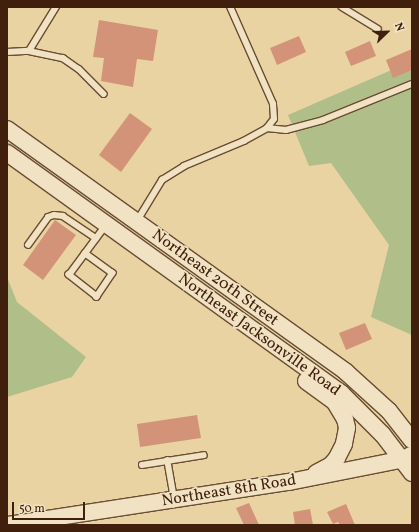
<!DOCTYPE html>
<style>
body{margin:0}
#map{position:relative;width:419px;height:532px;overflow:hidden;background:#e9d3a3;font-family:Vollkorn,serif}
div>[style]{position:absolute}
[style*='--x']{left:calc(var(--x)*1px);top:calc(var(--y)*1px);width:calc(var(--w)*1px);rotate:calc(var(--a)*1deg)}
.green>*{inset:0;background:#b0be8a}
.building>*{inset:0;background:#d39379}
.roads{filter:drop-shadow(1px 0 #6a4d32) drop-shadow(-1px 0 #6a4d32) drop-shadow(0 1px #6a4d32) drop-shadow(0 -1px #6a4d32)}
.lane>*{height:5.5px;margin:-2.75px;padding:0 2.75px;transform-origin:2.75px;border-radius:2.75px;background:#f1e2c3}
.secondary>*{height:16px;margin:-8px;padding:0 8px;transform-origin:8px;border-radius:8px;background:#f1e2c3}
span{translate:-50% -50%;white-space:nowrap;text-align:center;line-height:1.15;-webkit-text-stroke:3.5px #f1e2c3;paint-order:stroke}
.street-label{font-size:16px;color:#40200c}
.frame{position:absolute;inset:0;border:8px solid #40200c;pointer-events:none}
.north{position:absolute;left:367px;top:12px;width:40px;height:40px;-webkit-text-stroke:3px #f1e2c3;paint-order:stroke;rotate:67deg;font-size:11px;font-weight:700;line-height:16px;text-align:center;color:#40200c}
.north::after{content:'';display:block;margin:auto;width:14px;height:18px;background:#40200c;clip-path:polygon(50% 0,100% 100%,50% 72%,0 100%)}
.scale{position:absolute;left:12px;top:502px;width:73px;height:18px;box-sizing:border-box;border:2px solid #40200c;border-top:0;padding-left:5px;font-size:12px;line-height:14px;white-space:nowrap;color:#40200c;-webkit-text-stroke:3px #f1e2c3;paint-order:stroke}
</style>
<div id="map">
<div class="green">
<i style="clip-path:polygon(412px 61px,412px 335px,371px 317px,389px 245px,331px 163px,309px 166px,288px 115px)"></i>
<i style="clip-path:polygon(7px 277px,17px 302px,86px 357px,72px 377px,7px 397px)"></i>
</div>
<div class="building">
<i style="clip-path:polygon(99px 20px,158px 30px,153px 61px,137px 59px,133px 87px,101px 81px,104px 58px,93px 57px)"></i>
<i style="clip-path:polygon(299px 36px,306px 52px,277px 65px,270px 48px)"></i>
<i style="clip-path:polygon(370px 41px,376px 56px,351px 66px,345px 52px)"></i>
<i style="clip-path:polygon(412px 49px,412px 70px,393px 78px,386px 60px)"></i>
<i style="clip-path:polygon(130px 113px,152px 129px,121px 172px,99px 155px)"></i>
<i style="clip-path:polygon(55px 220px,76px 235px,43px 280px,23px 265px)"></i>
<i style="clip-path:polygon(365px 323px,372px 339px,346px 350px,339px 333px)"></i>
<i style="clip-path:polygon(197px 415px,201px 438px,140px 447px,137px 424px)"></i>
<i style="clip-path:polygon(249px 503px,259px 525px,244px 525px,236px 508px)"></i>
<i style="clip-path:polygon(346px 504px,355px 525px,340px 525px,338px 522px,333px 524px,327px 512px)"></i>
<i style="clip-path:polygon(310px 509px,313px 525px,295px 525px,293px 512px)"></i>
</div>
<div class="roads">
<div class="lane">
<i style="--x:342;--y:7;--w:42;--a:31.4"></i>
<i style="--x:29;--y:51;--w:52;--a:-58.5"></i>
<i style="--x:7;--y:52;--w:22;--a:-3"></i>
<i style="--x:29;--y:51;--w:35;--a:12"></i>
<i style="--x:63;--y:58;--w:19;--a:35"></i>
<i style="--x:79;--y:69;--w:35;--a:45"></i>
<i style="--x:267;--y:128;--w:19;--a:6"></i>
<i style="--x:286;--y:130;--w:38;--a:-15"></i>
<i style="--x:323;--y:120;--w:96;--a:-22"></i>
<i style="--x:137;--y:221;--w:48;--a:-58.6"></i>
<i style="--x:162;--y:180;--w:26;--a:-32"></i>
<i style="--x:184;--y:166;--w:65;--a:-22.6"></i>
<i style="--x:244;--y:141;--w:26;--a:-29"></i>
<i style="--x:267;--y:128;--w:11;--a:-52"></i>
<i style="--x:274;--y:119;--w:15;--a:-94"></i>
<i style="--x:273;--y:104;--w:106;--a:-113.9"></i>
<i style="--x:28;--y:245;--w:34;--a:-54"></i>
<i style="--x:48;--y:217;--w:6;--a:-18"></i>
<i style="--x:54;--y:215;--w:9;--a:6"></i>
<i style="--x:63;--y:216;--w:40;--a:34"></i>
<i style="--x:85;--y:253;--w:34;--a:36"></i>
<i style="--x:113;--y:273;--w:29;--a:124"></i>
<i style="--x:97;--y:297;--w:36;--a:-142"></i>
<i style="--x:69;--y:275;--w:62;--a:-53.5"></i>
<i style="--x:142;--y:465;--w:25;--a:-9"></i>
<i style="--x:174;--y:499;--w:39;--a:-100"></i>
<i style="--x:167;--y:461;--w:37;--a:-9"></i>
</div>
<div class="secondary">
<i style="--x:7;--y:129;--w:417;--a:35.6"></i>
<i style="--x:346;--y:372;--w:58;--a:42.2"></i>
<i style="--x:389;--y:411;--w:37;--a:52"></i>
<i style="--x:7;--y:153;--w:411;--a:35.7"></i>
<i style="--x:341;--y:393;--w:59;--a:45"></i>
<i style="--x:383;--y:435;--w:48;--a:52.7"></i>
<i style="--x:306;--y:381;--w:34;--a:36"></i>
<i style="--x:334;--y:401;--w:21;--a:59"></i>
<i style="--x:345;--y:419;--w:9;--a:77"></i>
<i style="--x:347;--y:428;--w:16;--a:101"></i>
<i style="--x:344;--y:444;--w:16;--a:117"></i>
<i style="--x:337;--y:458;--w:9;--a:131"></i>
<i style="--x:331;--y:465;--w:17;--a:152"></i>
<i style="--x:7;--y:525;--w:285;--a:-8.7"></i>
<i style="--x:289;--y:482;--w:117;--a:-11.3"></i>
<i style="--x:404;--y:459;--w:8;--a:-30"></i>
</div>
</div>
<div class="street-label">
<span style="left:215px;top:278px;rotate:36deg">Northeast 20th Street</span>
<span style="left:259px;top:335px;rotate:36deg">Northeast Jacksonville Road</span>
<span style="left:229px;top:491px;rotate:-9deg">Northeast 8th Road</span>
</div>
<div class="frame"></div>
<div class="north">N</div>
<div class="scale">50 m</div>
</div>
